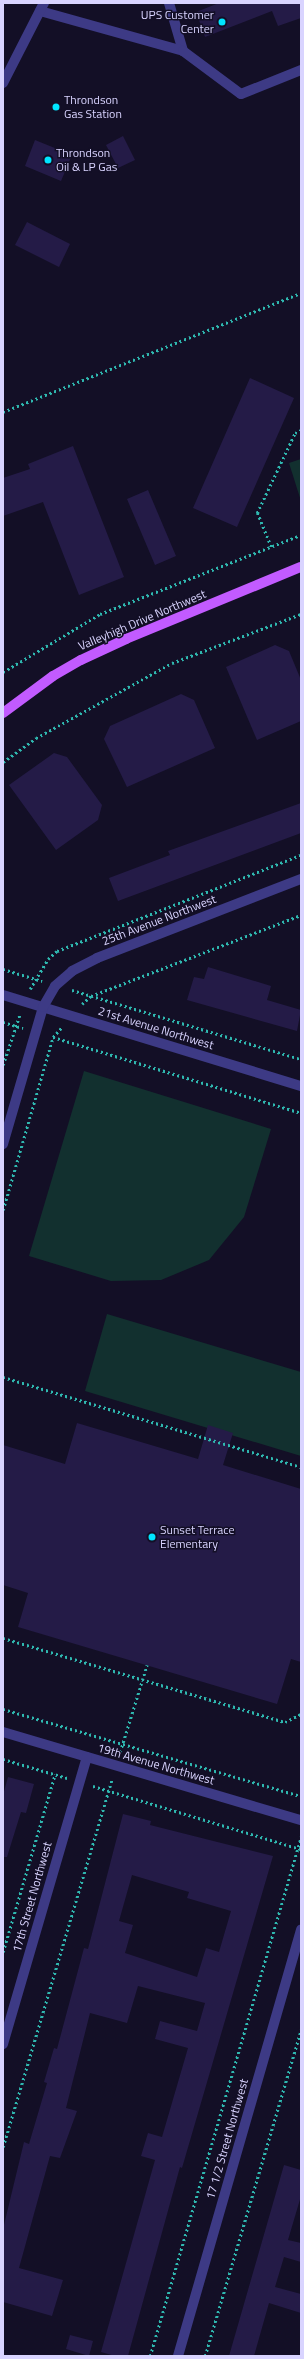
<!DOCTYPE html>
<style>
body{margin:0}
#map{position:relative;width:304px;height:2359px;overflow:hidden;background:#130f26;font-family:"Titillium Web",sans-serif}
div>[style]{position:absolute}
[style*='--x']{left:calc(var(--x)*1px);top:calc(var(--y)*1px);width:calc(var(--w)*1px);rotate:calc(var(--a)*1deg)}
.green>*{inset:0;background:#12302f}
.building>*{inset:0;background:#241b47}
.path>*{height:2.5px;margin-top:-1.25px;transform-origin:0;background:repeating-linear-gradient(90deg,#2fb8b0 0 2px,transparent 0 5px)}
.minor>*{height:10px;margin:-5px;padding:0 5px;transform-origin:5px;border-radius:5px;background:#3d3a85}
.major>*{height:10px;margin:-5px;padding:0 5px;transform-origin:5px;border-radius:5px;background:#c25bff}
.dots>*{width:11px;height:11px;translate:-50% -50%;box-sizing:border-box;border:2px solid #130f26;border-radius:50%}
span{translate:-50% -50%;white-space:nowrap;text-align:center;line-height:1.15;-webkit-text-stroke:3px #130f26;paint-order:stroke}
.poi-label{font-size:12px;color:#d9d4ff}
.right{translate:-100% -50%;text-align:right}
.left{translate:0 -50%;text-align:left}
.street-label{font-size:12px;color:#d9d4ff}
.frame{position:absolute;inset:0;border:4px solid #d9d4ff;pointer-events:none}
</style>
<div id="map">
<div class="green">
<i style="clip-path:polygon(301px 459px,301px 501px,289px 463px)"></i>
<i style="clip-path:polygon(84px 1071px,271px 1129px,244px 1217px,209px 1260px,161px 1280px,111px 1281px,29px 1256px)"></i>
<i style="clip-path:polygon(107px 1314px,301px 1372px,301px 1456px,85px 1391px)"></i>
</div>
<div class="building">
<i style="clip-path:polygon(219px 3px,301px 3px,301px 18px,278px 26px,272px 11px,205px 37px,196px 12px)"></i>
<i style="clip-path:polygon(123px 136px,135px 160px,118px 168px,106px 145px)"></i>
<i style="clip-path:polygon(35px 140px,72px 155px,61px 181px,25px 166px)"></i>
<i style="clip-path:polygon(27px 222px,70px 244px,59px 267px,15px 245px)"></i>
<i style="clip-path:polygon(250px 378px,294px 398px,237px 527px,193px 508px)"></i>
<i style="clip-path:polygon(73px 446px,124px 577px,79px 595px,43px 502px,3px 516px,3px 478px,30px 469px,28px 464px)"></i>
<i style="clip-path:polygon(148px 490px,176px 556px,155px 565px,127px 499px)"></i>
<i style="clip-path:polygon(275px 645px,289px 651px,301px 680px,301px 721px,257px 740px,226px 667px)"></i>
<i style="clip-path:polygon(181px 694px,194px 700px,215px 748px,127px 787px,104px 739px,110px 726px)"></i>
<i style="clip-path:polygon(54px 753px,67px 757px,102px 805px,98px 820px,56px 850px,9px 785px)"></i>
<i style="clip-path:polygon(301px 803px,301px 833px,118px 901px,109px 878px,170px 855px,168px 851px)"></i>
<i style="clip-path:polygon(208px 967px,271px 986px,267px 1000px,301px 1010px,297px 1031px,187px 1000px,194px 977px,204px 979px)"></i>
<i style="clip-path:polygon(77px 1423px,198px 1459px,208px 1425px,233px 1433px,223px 1465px,301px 1489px,301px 1662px,291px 1659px,277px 1704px,18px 1627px,28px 1593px,3px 1585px,3px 1445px,65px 1464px)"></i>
<i style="clip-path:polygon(8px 1777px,34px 1784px,26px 1813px,21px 1812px,7px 1857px,3px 1857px,3px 1795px)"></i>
<i style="clip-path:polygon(evenodd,123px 1814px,151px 1821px,150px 1825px,273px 1856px,182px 2168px,180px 2167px,128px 2356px,115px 2356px,101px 2352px,155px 2160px,141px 2156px,148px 2133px,162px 2137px,188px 2048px,155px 2039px,160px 2021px,197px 2031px,205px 2003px,138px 1986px,127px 2023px,90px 2013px,66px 2108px,77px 2111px,60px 2158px,50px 2156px,19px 2268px,63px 2280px,52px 2316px,3px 2302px,3px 2229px,24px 2142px,29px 2144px,47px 2083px,44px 2082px,54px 2048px,57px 2049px,84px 1948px,88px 1949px,123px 1814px,132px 1875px,189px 1892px,187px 1898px,231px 1911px,219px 1952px,206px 1948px,197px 1977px,125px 1953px,133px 1925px,119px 1921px,132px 1875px)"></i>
<i style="clip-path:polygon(284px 2165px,301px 2170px,301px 2196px,288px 2240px,301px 2243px,301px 2262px,284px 2257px,275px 2287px,301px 2294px,301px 2313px,269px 2303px,254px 2356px,229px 2356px)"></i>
<i style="clip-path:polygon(70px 2335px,93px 2341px,89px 2356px,66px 2349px)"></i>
</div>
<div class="path">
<i style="--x:3;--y:412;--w:321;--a:-21.8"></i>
<i style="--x:271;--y:547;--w:37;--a:-112"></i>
<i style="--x:257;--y:513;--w:89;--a:-64.6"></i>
<i style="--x:295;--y:433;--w:7;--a:-27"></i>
<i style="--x:3;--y:672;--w:113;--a:-30.9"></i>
<i style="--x:100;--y:614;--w:216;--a:-21.5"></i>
<i style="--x:3;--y:762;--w:41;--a:-36"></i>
<i style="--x:36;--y:738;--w:155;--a:-28.9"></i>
<i style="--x:172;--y:663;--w:138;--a:-20.8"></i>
<i style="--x:3;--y:969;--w:41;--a:17.1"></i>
<i style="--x:30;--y:989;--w:35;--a:-59"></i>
<i style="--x:48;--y:959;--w:12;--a:-42"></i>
<i style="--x:57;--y:951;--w:262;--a:-21.5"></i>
<i style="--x:72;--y:990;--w:239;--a:16.8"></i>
<i style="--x:82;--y:1004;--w:12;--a:-42"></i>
<i style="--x:91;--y:996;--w:225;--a:-21.1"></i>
<i style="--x:3;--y:1022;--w:21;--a:17"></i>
<i style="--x:53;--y:1037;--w:259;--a:17"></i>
<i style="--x:3;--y:1065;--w:54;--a:-71.6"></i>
<i style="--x:3;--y:1210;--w:180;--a:-73.9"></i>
<i style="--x:53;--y:1037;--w:13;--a:-48"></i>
<i style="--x:3;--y:1377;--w:311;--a:16.8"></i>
<i style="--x:3;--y:1638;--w:294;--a:16.6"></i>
<i style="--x:285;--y:1722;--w:18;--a:-27"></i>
<i style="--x:3;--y:1709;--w:310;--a:16.3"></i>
<i style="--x:120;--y:1752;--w:91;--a:-72.8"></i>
<i style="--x:3;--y:1759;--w:67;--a:16.5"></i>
<i style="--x:93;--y:1786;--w:217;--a:16.9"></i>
<i style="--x:3;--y:1952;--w:185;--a:-73.7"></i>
<i style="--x:3;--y:2147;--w:384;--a:-73.5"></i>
<i style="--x:150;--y:2356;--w:541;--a:-73.78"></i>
<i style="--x:205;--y:2356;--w:340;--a:-73.6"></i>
</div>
<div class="minor">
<i style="--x:169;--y:3;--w:50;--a:73.7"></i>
<i style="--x:40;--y:11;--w:148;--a:15.6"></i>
<i style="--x:183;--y:51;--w:72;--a:36.6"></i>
<i style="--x:241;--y:94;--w:65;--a:-21.8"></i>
<i style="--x:3;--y:83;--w:90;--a:-62.9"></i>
<i style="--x:3;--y:995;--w:312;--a:17"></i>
<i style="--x:3;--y:1144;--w:143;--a:-73.7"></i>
<i style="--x:43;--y:1007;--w:24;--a:-60"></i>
<i style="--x:55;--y:986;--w:23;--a:-41"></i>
<i style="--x:72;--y:971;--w:28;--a:-27"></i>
<i style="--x:97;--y:958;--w:219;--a:-21.2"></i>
<i style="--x:3;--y:1732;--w:311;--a:16.5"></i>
<i style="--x:3;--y:2044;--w:299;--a:-73.7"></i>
<i style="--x:178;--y:2356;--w:444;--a:-73.9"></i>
</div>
<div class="major">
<i style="--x:3;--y:713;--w:62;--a:-36.5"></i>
<i style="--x:53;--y:676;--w:32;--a:-30"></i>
<i style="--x:81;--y:660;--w:50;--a:-25"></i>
<i style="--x:126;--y:639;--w:189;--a:-22.4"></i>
</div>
<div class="dots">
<i style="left:222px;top:22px;background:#00e5ff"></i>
<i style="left:56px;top:107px;background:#00e5ff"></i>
<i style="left:48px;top:160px;background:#00e5ff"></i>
<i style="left:152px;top:1537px;background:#00e5ff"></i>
</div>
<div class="poi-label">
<span class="right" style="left:214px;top:22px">UPS Customer<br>Center</span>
<span class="left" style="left:64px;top:107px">Throndson<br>Gas Station</span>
<span class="left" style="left:56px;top:160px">Throndson<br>Oil &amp; LP Gas</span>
<span class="left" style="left:160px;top:1537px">Sunset Terrace<br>Elementary</span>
</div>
<div class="street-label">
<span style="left:142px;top:620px;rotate:-23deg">Valleyhigh Drive Northwest</span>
<span style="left:159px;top:920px;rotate:-21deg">25th Avenue Northwest</span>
<span style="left:156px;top:1028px;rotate:17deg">21st Avenue Northwest</span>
<span style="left:156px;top:1764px;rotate:16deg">19th Avenue Northwest</span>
<span style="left:32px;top:1897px;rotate:-74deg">17th Street Northwest</span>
<span style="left:227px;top:2139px;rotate:-74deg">17 1/2 Street Northwest</span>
</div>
<div class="frame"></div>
</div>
